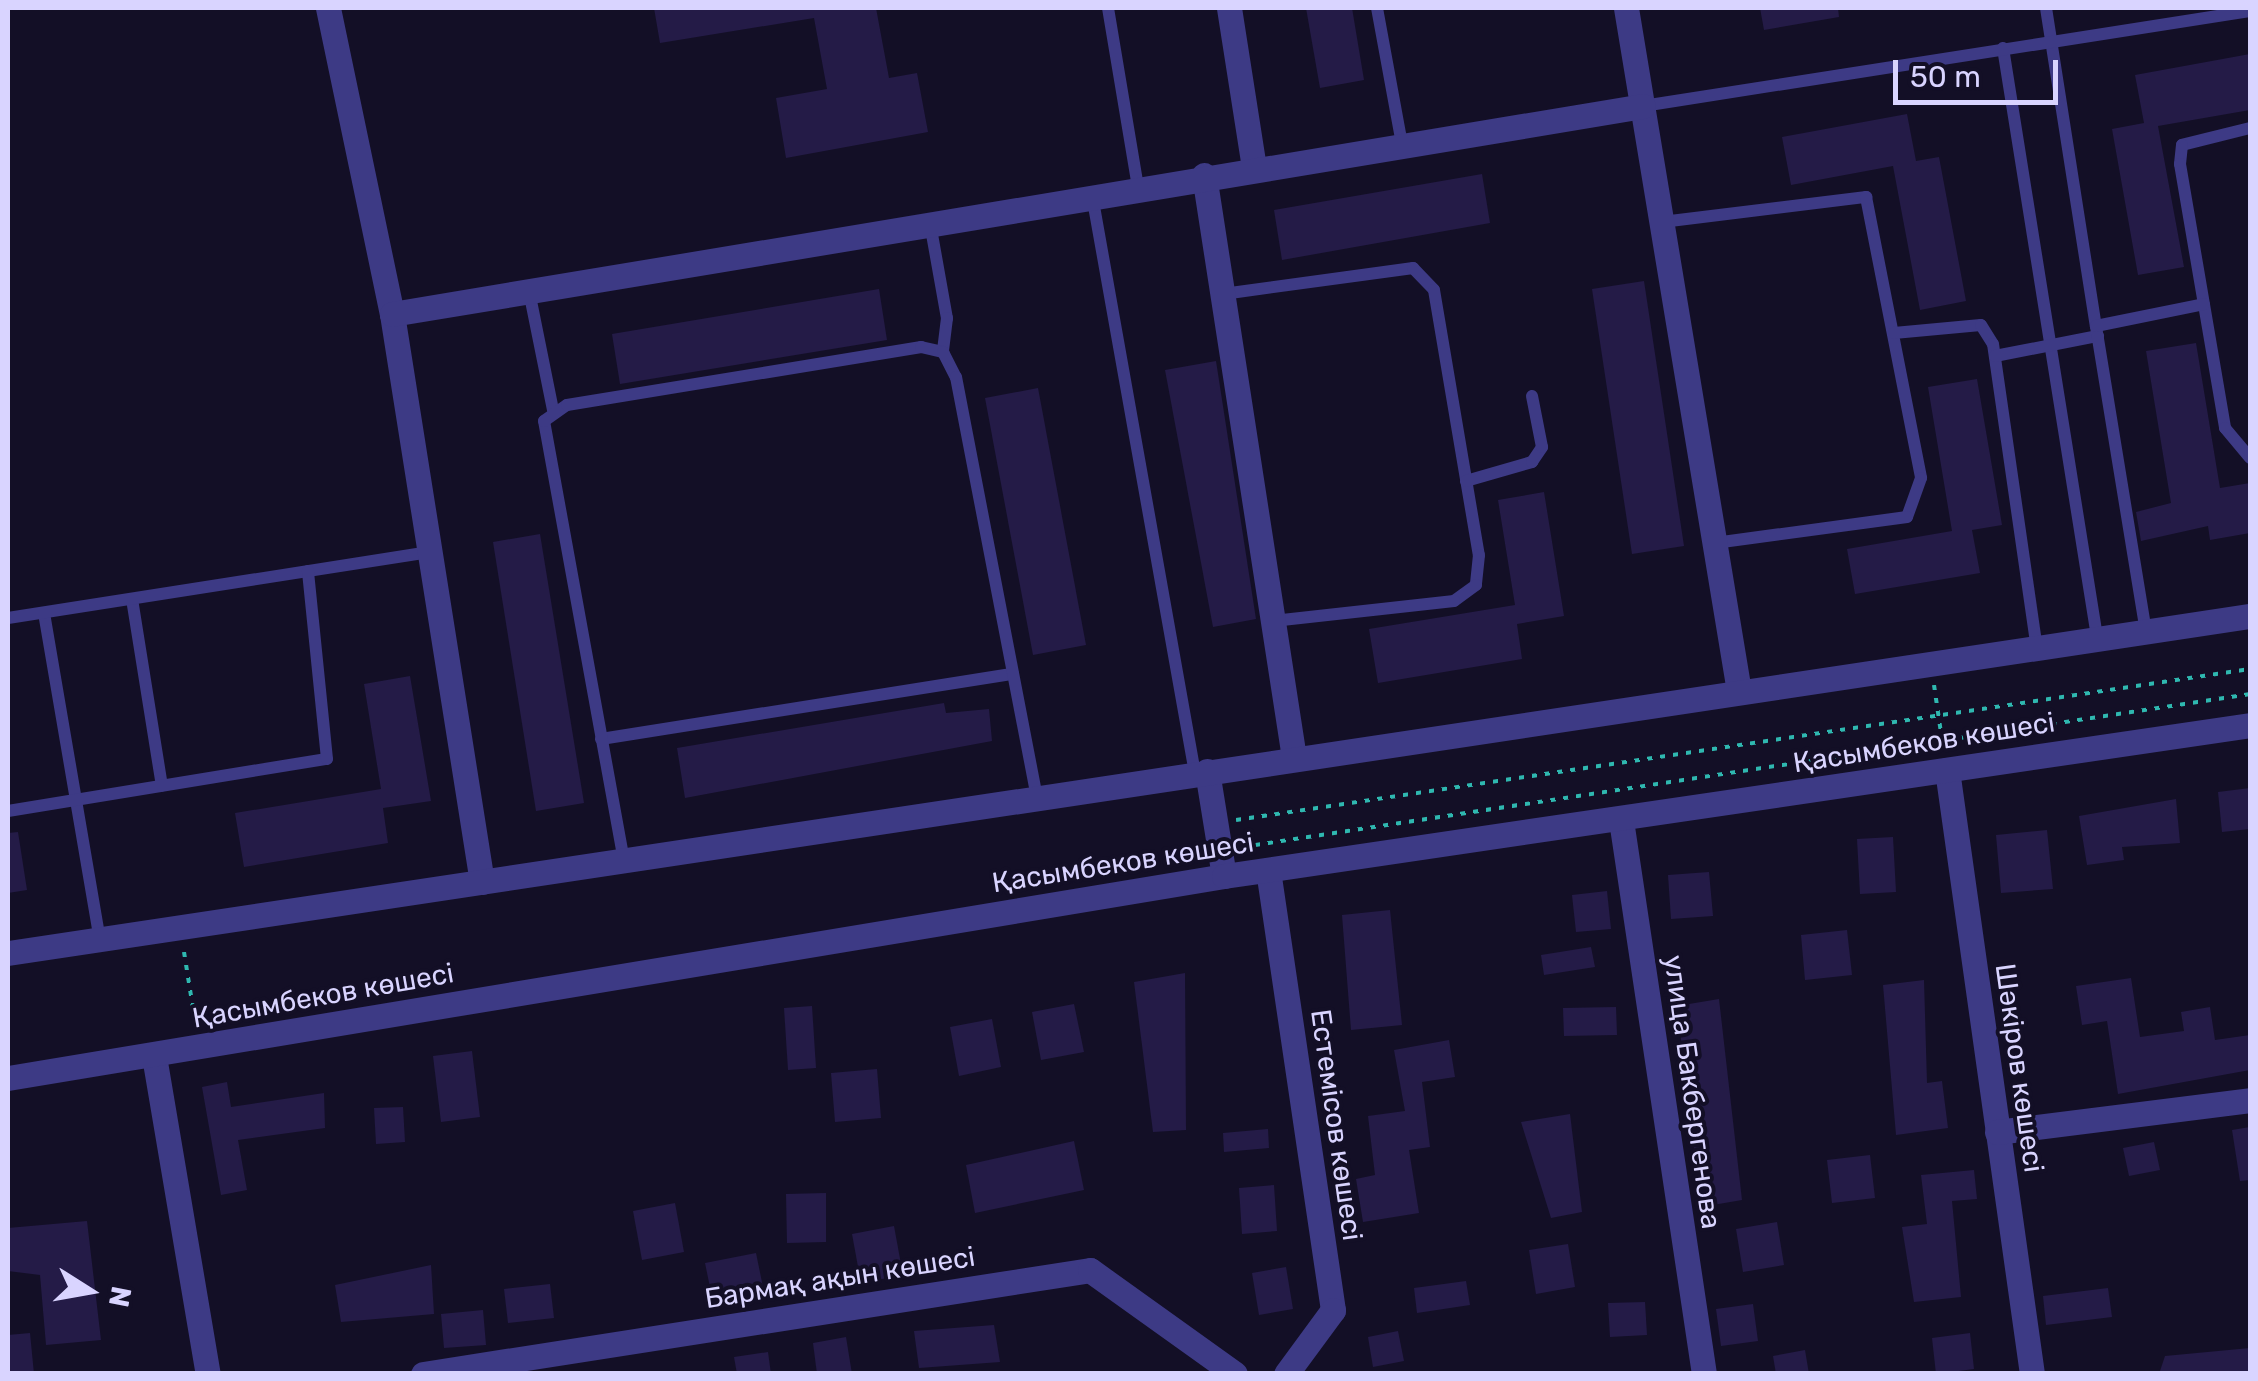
<!DOCTYPE html>
<meta charset="utf-8">
<style>
body{margin:0}
#map{position:relative;width:2258px;height:1381px;overflow:hidden;background:#130f26;font-family:Rubik,sans-serif}
div>[style]{position:absolute}
[style*='--x']{left:calc(var(--x)*1px);top:calc(var(--y)*1px);width:calc(var(--w)*1px);rotate:calc(var(--a)*1deg)}
.building>*{inset:0;background:#241b47}
.path>*{height:4px;margin-top:-2px;transform-origin:0;background:repeating-linear-gradient(90deg,#2fb8b0 0 5px,transparent 0 13px)}
.service>*{height:12px;margin:-6px;padding:0 6px;transform-origin:6px;border-radius:6px;background:#3d3a85}
.minor>*{height:25px;margin:-12.5px;padding:0 12.5px;transform-origin:12.5px;border-radius:12.5px;background:#3d3a85}
span{translate:-50% -50%;white-space:nowrap;text-align:center;line-height:1.15;-webkit-text-stroke:8px #130f26;paint-order:stroke}
.street-label{font-size:28px;color:#d9d4ff}
.frame{position:absolute;inset:0;border:10px solid #d9d4ff;pointer-events:none}
.north{position:absolute;left:40px;top:1241px;width:100px;height:100px;-webkit-text-stroke:8px #130f26;paint-order:stroke;rotate:101deg;font-size:28px;font-weight:700;line-height:40px;text-align:center;color:#d9d4ff}
.north::after{content:'';display:block;margin:auto;width:35px;height:45px;background:#d9d4ff;clip-path:polygon(50% 0,100% 100%,50% 72%,0 100%)}
.scale{position:absolute;left:1893px;top:60px;width:165px;height:45px;box-sizing:border-box;border:5px solid #d9d4ff;border-top:0;padding-left:12px;font-size:30px;line-height:35px;white-space:nowrap;color:#d9d4ff;-webkit-text-stroke:8px #130f26;paint-order:stroke}
</style>
<div id="map">
<div class="building">
<i style="clip-path:polygon(654px 8px,876px 8px,889px 78px,917px 73px,928px 132px,786px 158px,776px 98px,827px 89px,814px 18px,660px 43px)"></i>
<i style="clip-path:polygon(1306px 8px,1352px 8px,1364px 80px,1320px 88px)"></i>
<i style="clip-path:polygon(1760px 8px,1838px 8px,1839px 17px,1764px 30px)"></i>
<i style="clip-path:polygon(2250px 54px,2250px 110px,2158px 126px,2184px 267px,2138px 275px,2112px 129px,2144px 123px,2135px 75px)"></i>
<i style="clip-path:polygon(1907px 114px,1916px 161px,1939px 157px,1966px 301px,1920px 310px,1893px 166px,1791px 185px,1782px 137px)"></i>
<i style="clip-path:polygon(1482px 174px,1490px 223px,1282px 260px,1274px 210px)"></i>
<i style="clip-path:polygon(1644px 281px,1684px 546px,1632px 554px,1592px 289px)"></i>
<i style="clip-path:polygon(879px 289px,887px 340px,620px 384px,612px 334px)"></i>
<i style="clip-path:polygon(2196px 343px,2220px 488px,2250px 483px,2250px 533px,2210px 540px,2208px 526px,2141px 541px,2136px 512px,2171px 503px,2146px 351px)"></i>
<i style="clip-path:polygon(1216px 361px,1256px 619px,1213px 627px,1165px 370px)"></i>
<i style="clip-path:polygon(1977px 379px,2002px 525px,1972px 530px,1980px 573px,1855px 594px,1847px 549px,1952px 531px,1928px 387px)"></i>
<i style="clip-path:polygon(1038px 388px,1086px 645px,1033px 655px,985px 398px)"></i>
<i style="clip-path:polygon(1544px 492px,1564px 616px,1517px 624px,1522px 659px,1378px 683px,1369px 629px,1515px 605px,1498px 500px)"></i>
<i style="clip-path:polygon(540px 534px,584px 803px,536px 811px,493px 542px)"></i>
<i style="clip-path:polygon(410px 676px,431px 801px,383px 808px,388px 843px,244px 867px,235px 813px,381px 789px,364px 684px)"></i>
<i style="clip-path:polygon(944px 703px,946px 713px,989px 709px,992px 741px,685px 798px,677px 748px)"></i>
<i style="clip-path:polygon(2250px 788px,2250px 829px,2222px 832px,2218px 792px)"></i>
<i style="clip-path:polygon(2176px 799px,2180px 843px,2122px 847px,2124px 860px,2087px 865px,2079px 816px)"></i>
<i style="clip-path:polygon(2047px 830px,2053px 889px,2001px 893px,1996px 835px)"></i>
<i style="clip-path:polygon(18px 832px,27px 890px,8px 893px,8px 833px)"></i>
<i style="clip-path:polygon(1893px 837px,1896px 892px,1860px 894px,1857px 839px)"></i>
<i style="clip-path:polygon(1709px 872px,1713px 916px,1671px 919px,1668px 875px)"></i>
<i style="clip-path:polygon(1607px 891px,1611px 929px,1576px 932px,1572px 895px)"></i>
<i style="clip-path:polygon(1390px 910px,1402px 1025px,1351px 1030px,1342px 915px)"></i>
<i style="clip-path:polygon(1847px 930px,1852px 975px,1805px 980px,1801px 935px)"></i>
<i style="clip-path:polygon(1591px 947px,1595px 967px,1544px 975px,1541px 955px)"></i>
<i style="clip-path:polygon(1185px 973px,1186px 1130px,1153px 1132px,1134px 982px)"></i>
<i style="clip-path:polygon(2131px 978px,2140px 1037px,2184px 1031px,2181px 1012px,2210px 1007px,2215px 1040px,2250px 1035px,2250px 1070px,2118px 1094px,2107px 1021px,2082px 1025px,2076px 986px)"></i>
<i style="clip-path:polygon(1924px 980px,1927px 1083px,1942px 1081px,1948px 1128px,1896px 1135px,1883px 985px)"></i>
<i style="clip-path:polygon(1719px 999px,1742px 1200px,1701px 1207px,1677px 1006px)"></i>
<i style="clip-path:polygon(1074px 1004px,1084px 1052px,1041px 1060px,1032px 1012px)"></i>
<i style="clip-path:polygon(812px 1006px,816px 1068px,788px 1070px,784px 1008px)"></i>
<i style="clip-path:polygon(1616px 1007px,1617px 1035px,1564px 1036px,1563px 1008px)"></i>
<i style="clip-path:polygon(992px 1019px,1001px 1067px,959px 1076px,950px 1027px)"></i>
<i style="clip-path:polygon(1449px 1040px,1455px 1077px,1422px 1082px,1430px 1147px,1409px 1150px,1419px 1213px,1363px 1222px,1356px 1179px,1375px 1175px,1368px 1116px,1405px 1111px,1394px 1050px)"></i>
<i style="clip-path:polygon(472px 1051px,480px 1117px,441px 1122px,433px 1056px)"></i>
<i style="clip-path:polygon(877px 1069px,881px 1118px,835px 1122px,831px 1073px)"></i>
<i style="clip-path:polygon(227px 1082px,231px 1107px,324px 1093px,325px 1128px,238px 1140px,247px 1190px,221px 1195px,202px 1087px)"></i>
<i style="clip-path:polygon(403px 1107px,405px 1142px,376px 1144px,374px 1108px)"></i>
<i style="clip-path:polygon(1570px 1114px,1582px 1212px,1551px 1218px,1521px 1122px)"></i>
<i style="clip-path:polygon(2250px 1127px,2250px 1180px,2240px 1181px,2232px 1130px)"></i>
<i style="clip-path:polygon(1268px 1129px,1269px 1148px,1224px 1152px,1223px 1133px)"></i>
<i style="clip-path:polygon(1074px 1141px,1084px 1190px,975px 1213px,966px 1165px)"></i>
<i style="clip-path:polygon(2154px 1142px,2160px 1170px,2129px 1176px,2123px 1148px)"></i>
<i style="clip-path:polygon(1870px 1155px,1875px 1198px,1832px 1203px,1827px 1160px)"></i>
<i style="clip-path:polygon(1974px 1170px,1977px 1199px,1952px 1201px,1961px 1297px,1914px 1302px,1902px 1227px,1927px 1224px,1921px 1175px)"></i>
<i style="clip-path:polygon(1274px 1185px,1277px 1231px,1242px 1234px,1239px 1188px)"></i>
<i style="clip-path:polygon(826px 1193px,826px 1242px,787px 1243px,786px 1194px)"></i>
<i style="clip-path:polygon(675px 1203px,684px 1252px,642px 1260px,633px 1211px)"></i>
<i style="clip-path:polygon(87px 1221px,101px 1340px,46px 1345px,40px 1275px,8px 1271px,8px 1228px)"></i>
<i style="clip-path:polygon(1777px 1222px,1784px 1265px,1743px 1272px,1736px 1229px)"></i>
<i style="clip-path:polygon(894px 1226px,903px 1275px,861px 1283px,852px 1234px)"></i>
<i style="clip-path:polygon(1568px 1244px,1575px 1287px,1536px 1294px,1529px 1250px)"></i>
<i style="clip-path:polygon(756px 1253px,764px 1292px,713px 1302px,705px 1263px)"></i>
<i style="clip-path:polygon(431px 1265px,434px 1314px,341px 1322px,335px 1285px)"></i>
<i style="clip-path:polygon(1286px 1267px,1293px 1309px,1259px 1315px,1252px 1273px)"></i>
<i style="clip-path:polygon(1466px 1281px,1470px 1305px,1417px 1313px,1414px 1288px)"></i>
<i style="clip-path:polygon(550px 1284px,554px 1318px,508px 1323px,504px 1289px)"></i>
<i style="clip-path:polygon(2108px 1288px,2112px 1317px,2046px 1325px,2043px 1296px)"></i>
<i style="clip-path:polygon(1645px 1302px,1647px 1335px,1610px 1337px,1608px 1303px)"></i>
<i style="clip-path:polygon(1753px 1304px,1758px 1341px,1721px 1346px,1716px 1309px)"></i>
<i style="clip-path:polygon(483px 1310px,486px 1345px,444px 1348px,441px 1314px)"></i>
<i style="clip-path:polygon(994px 1325px,1000px 1362px,919px 1368px,914px 1331px)"></i>
<i style="clip-path:polygon(1398px 1331px,1404px 1361px,1373px 1367px,1368px 1337px)"></i>
<i style="clip-path:polygon(30px 1333px,34px 1374px,8px 1374px,8px 1335px)"></i>
<i style="clip-path:polygon(1970px 1333px,1974px 1369px,1936px 1374px,1932px 1338px)"></i>
<i style="clip-path:polygon(846px 1337px,852px 1374px,817px 1374px,813px 1343px)"></i>
<i style="clip-path:polygon(2250px 1348px,2250px 1374px,2159px 1374px,2165px 1356px)"></i>
<i style="clip-path:polygon(1805px 1350px,1809px 1374px,1776px 1374px,1773px 1356px)"></i>
<i style="clip-path:polygon(768px 1352px,771px 1374px,737px 1374px,734px 1357px)"></i>
</div>
<div class="path">
<i style="--x:1934;--y:685;--w:56;--a:81.7"></i>
<i style="--x:1236;--y:820;--w:1025;--a:-8.47"></i>
<i style="--x:1242;--y:847;--w:1020;--a:-8.63"></i>
<i style="--x:184;--y:952;--w:70;--a:80.9"></i>
</div>
<div class="service">
<i style="--x:1108;--y:8;--w:181;--a:80.5"></i>
<i style="--x:1377;--y:8;--w:138;--a:79.6"></i>
<i style="--x:2046;--y:8;--w:322;--a:81.1"></i>
<i style="--x:2003;--y:48;--w:596;--a:80.93"></i>
<i style="--x:1643;--y:106;--w:614;--a:-8.9"></i>
<i style="--x:2250;--y:128;--w:70;--a:166"></i>
<i style="--x:2182;--y:145;--w:19;--a:96"></i>
<i style="--x:2180;--y:164;--w:268;--a:80.3"></i>
<i style="--x:2225;--y:428;--w:39;--a:50"></i>
<i style="--x:1092;--y:195;--w:587;--a:79.9"></i>
<i style="--x:1662;--y:222;--w:206;--a:-7"></i>
<i style="--x:1866;--y:197;--w:286;--a:78.9"></i>
<i style="--x:1921;--y:478;--w:41;--a:109.7"></i>
<i style="--x:1907;--y:517;--w:194;--a:172.3"></i>
<i style="--x:930;--y:223;--w:97;--a:79.9"></i>
<i style="--x:947;--y:318;--w:34;--a:97"></i>
<i style="--x:529;--y:291;--w:121;--a:78.6"></i>
<i style="--x:1223;--y:294;--w:192;--a:-7.8"></i>
<i style="--x:1413;--y:268;--w:30;--a:46"></i>
<i style="--x:1434;--y:290;--w:269;--a:80.4"></i>
<i style="--x:1479;--y:555;--w:30;--a:96"></i>
<i style="--x:1476;--y:585;--w:27;--a:144"></i>
<i style="--x:1454;--y:601;--w:182;--a:173.7"></i>
<i style="--x:1894;--y:333;--w:87;--a:-5.3"></i>
<i style="--x:1981;--y:325;--w:22;--a:58"></i>
<i style="--x:1993;--y:344;--w:307;--a:81.8"></i>
<i style="--x:1995;--y:356;--w:105;--a:-11"></i>
<i style="--x:1466;--y:481;--w:69;--a:-16.1"></i>
<i style="--x:1532;--y:462;--w:18;--a:-56"></i>
<i style="--x:1542;--y:447;--w:52;--a:-101.1"></i>
<i style="--x:132;--y:599;--w:189;--a:80.9"></i>
<i style="--x:44;--y:613;--w:331;--a:80.3"></i>
<i style="--x:8;--y:618;--w:425;--a:-8.9"></i>
<i style="--x:2146;--y:632;--w:310;--a:-99.3"></i>
<i style="--x:2096;--y:326;--w:110;--a:-11.5"></i>
<i style="--x:601;--y:739;--w:417;--a:-9"></i>
<i style="--x:8;--y:811;--w:323;--a:-9.3"></i>
<i style="--x:327;--y:759;--w:189;--a:-95.8"></i>
<i style="--x:624;--y:861;--w:447;--a:-100.3"></i>
<i style="--x:544;--y:421;--w:28;--a:-35"></i>
<i style="--x:567;--y:405;--w:359;--a:-9.3"></i>
<i style="--x:921;--y:347;--w:23;--a:13"></i>
<i style="--x:943;--y:352;--w:28;--a:63"></i>
<i style="--x:956;--y:377;--w:428;--a:79.1"></i>
</div>
<div class="minor">
<i style="--x:328;--y:8;--w:313;--a:78.2"></i>
<i style="--x:392;--y:314;--w:575;--a:81"></i>
<i style="--x:1229;--y:8;--w:161;--a:81.1"></i>
<i style="--x:1626;--y:8;--w:692;--a:80.61"></i>
<i style="--x:1204;--y:175;--w:590;--a:81.22"></i>
<i style="--x:392;--y:314;--w:1268;--a:-9.44"></i>
<i style="--x:1947;--y:770;--w:610;--a:81.99"></i>
<i style="--x:1207;--y:771;--w:106;--a:80.8"></i>
<i style="--x:1621;--y:820;--w:560;--a:81.48"></i>
<i style="--x:1268;--y:870;--w:445;--a:81.6"></i>
<i style="--x:1333;--y:1310;--w:79;--a:126.3"></i>
<i style="--x:8;--y:953;--w:2267;--a:-8.55"></i>
<i style="--x:154;--y:1056;--w:323;--a:80.4"></i>
<i style="--x:8;--y:1078;--w:1233;--a:-9.43"></i>
<i style="--x:1224;--y:876;--w:1037;--a:-8.37"></i>
<i style="--x:1997;--y:1132;--w:255;--a:-7.2"></i>
<i style="--x:423;--y:1374;--w:675;--a:-8.86"></i>
<i style="--x:1090;--y:1270;--w:178;--a:35.6"></i>
</div>
<div class="street-label">
<span style="left:1924px;top:743px;rotate:-9deg">Қасымбеков көшесі</span>
<span style="left:1123px;top:863px;rotate:-9deg">Қасымбеков көшесі</span>
<span style="left:323px;top:996px;rotate:-10deg">Қасымбеков көшесі</span>
<span style="left:2019px;top:1068px;rotate:82deg">Шәкіров көшесі</span>
<span style="left:1692px;top:1092px;rotate:82deg">улица Бакбергенова</span>
<span style="left:1336px;top:1125px;rotate:82deg">Естемісов көшесі</span>
<span style="left:840px;top:1278px;rotate:-9deg">Бармақ ақын көшесі</span>
</div>
<div class="frame"></div>
<div class="north">N</div>
<div class="scale">50 m</div>
</div>
